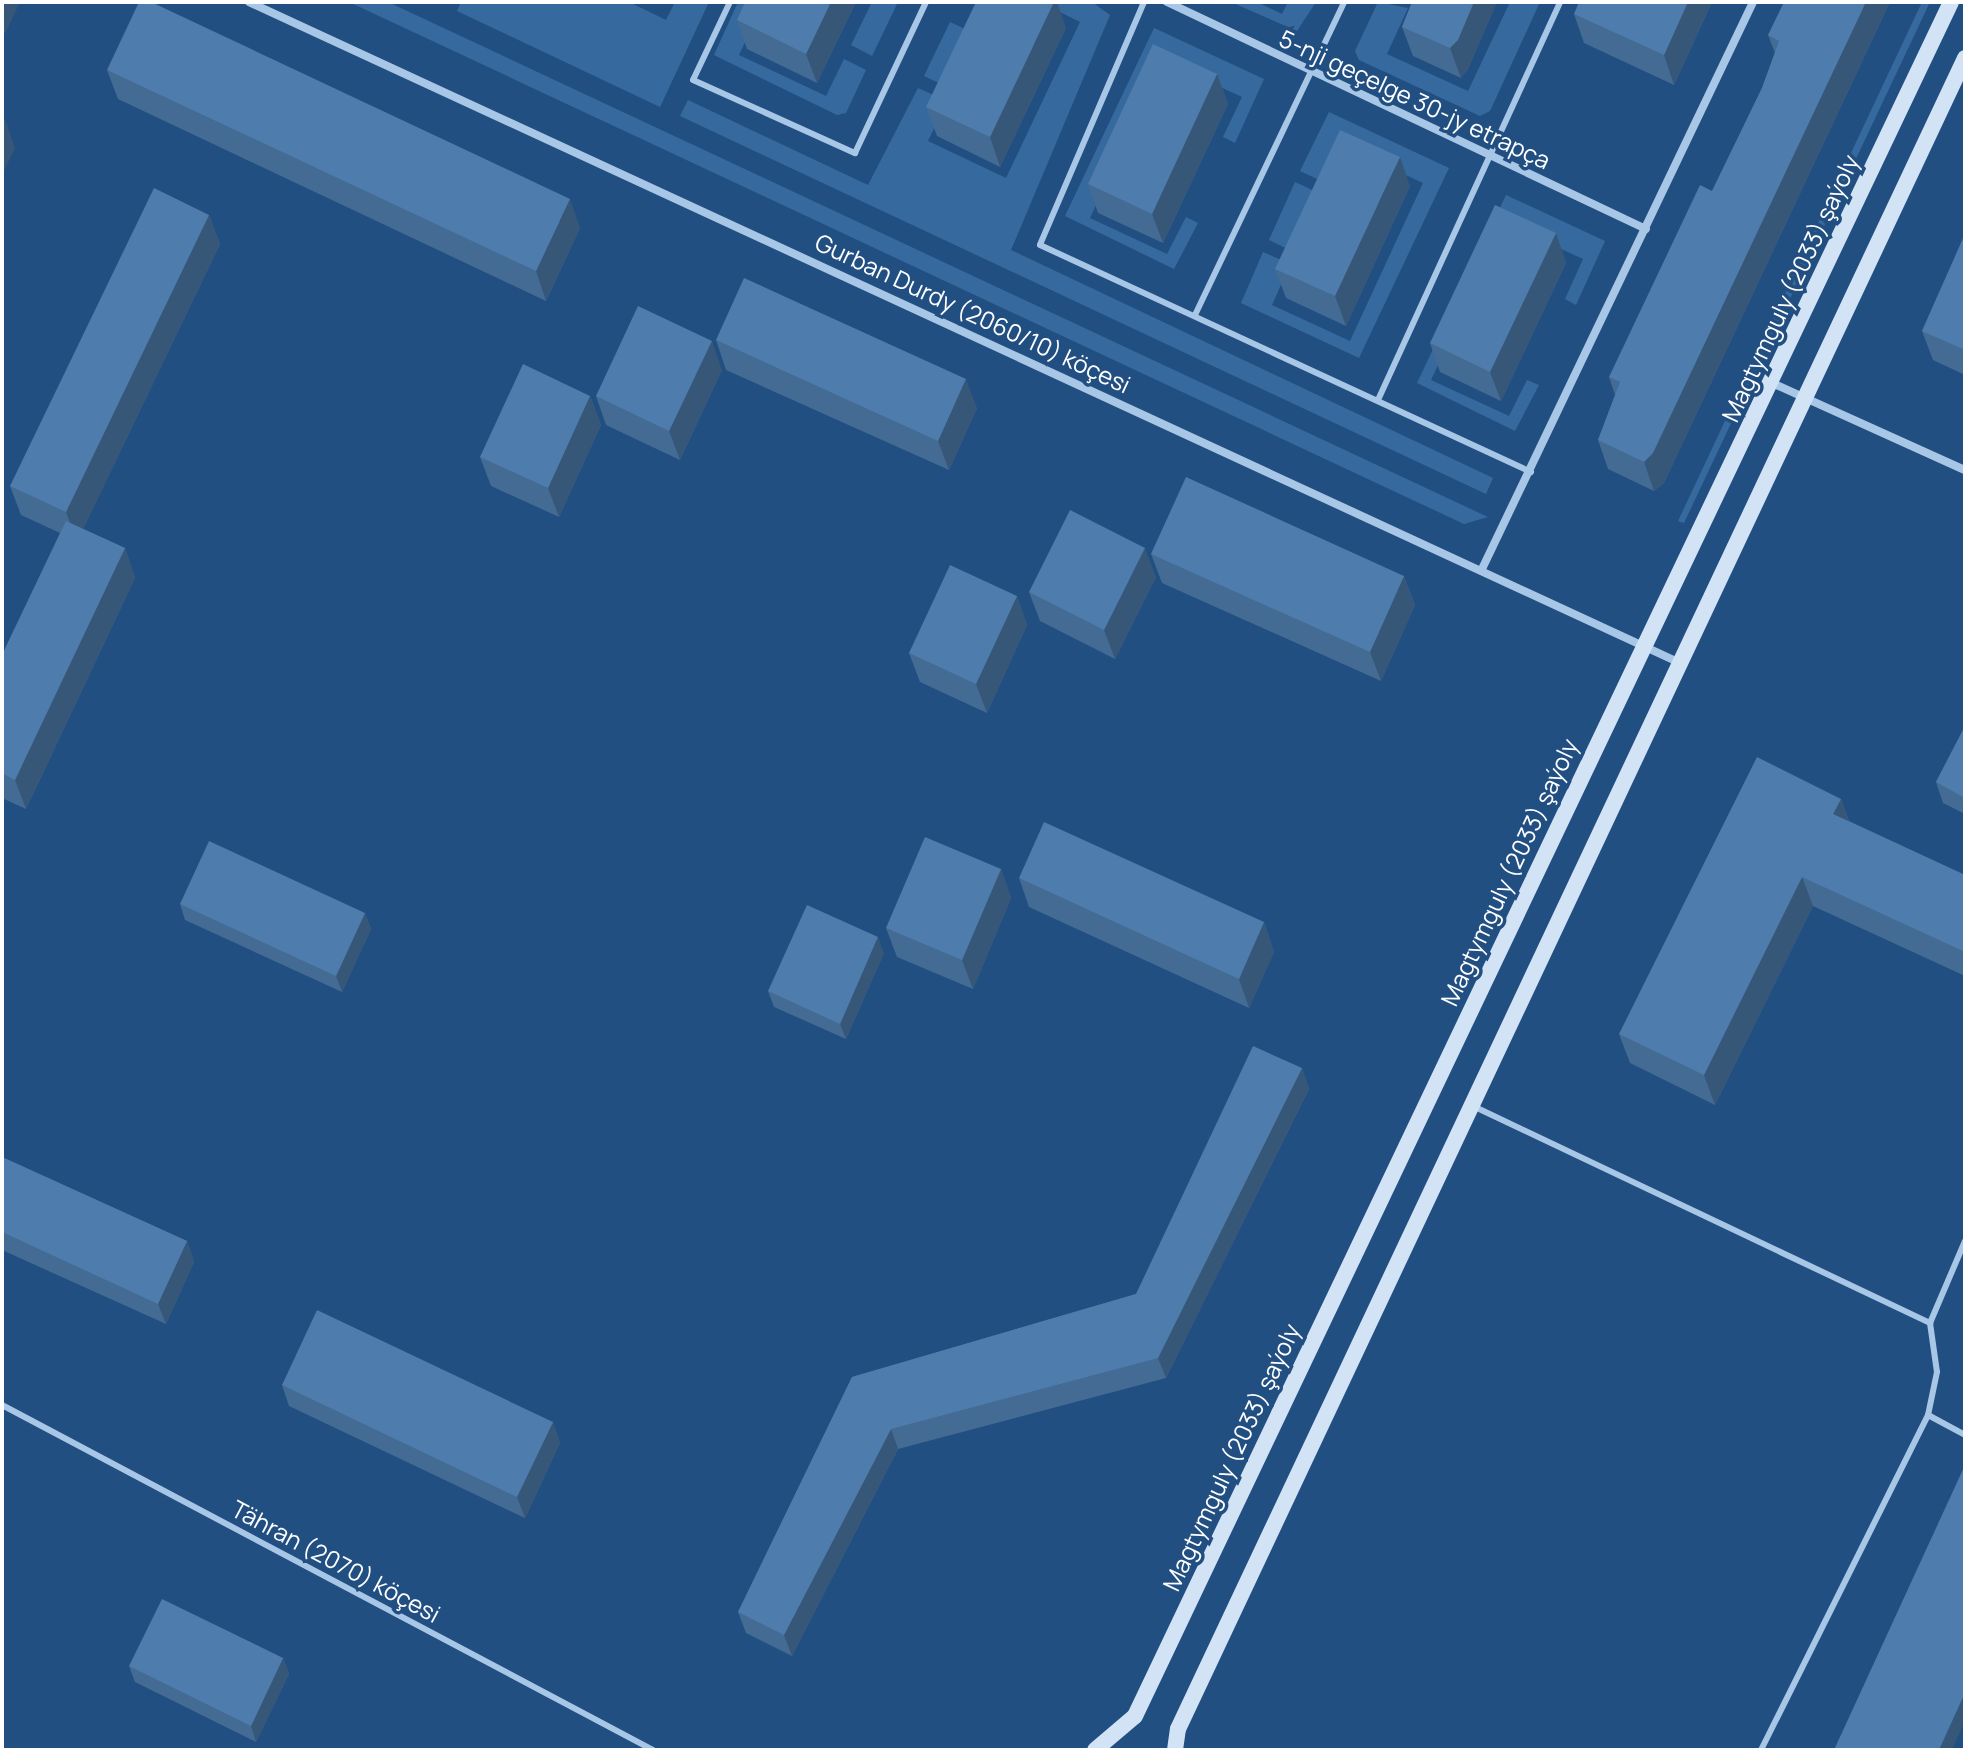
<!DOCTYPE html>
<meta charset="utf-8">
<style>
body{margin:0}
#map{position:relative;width:1967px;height:1752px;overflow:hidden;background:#224f81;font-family:Manrope,sans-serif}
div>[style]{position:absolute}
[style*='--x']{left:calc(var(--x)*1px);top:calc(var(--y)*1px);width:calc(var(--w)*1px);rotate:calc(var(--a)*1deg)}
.green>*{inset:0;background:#366a9f}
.lane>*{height:6px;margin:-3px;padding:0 3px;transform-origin:3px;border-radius:3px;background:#a8c7e7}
.street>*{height:8px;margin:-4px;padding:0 4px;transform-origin:4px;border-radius:4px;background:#a8c7e7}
.secondary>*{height:16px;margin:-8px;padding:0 8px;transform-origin:8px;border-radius:8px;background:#d2e3f6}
.wall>*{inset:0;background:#436b94}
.shaded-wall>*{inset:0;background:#375778}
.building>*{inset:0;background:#4e7cac}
span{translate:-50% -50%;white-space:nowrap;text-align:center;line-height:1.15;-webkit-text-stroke:7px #224f81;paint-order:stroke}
.street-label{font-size:24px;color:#fff}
.frame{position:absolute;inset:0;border:4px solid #fff;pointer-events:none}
</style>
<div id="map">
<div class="green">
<i style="clip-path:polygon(349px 2px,388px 2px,1488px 517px,1464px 524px)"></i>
<i style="clip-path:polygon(461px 2px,629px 2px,666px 20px,675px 2px,709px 2px,660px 107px,457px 11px)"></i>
<i style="clip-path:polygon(738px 2px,764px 2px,739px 55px,826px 96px,844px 59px,866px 70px,846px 113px,837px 115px,714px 55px)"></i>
<i style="clip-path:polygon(872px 2px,898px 2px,872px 56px,851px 45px)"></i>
<i style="clip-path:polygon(1040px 2px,1092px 2px,1110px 15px,1011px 250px,1493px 478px,1486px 494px,680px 116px,688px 100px,868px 185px,918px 88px,947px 101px,928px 141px,1006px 178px,1080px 22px)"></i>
<i style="clip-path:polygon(1231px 2px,1257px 2px,1282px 14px,1288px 2px,1316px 2px,1297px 31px)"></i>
<i style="clip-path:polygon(1378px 2px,1408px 8px,1387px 54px,1468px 91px,1510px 2px,1540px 2px,1490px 111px,1480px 116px,1359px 60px,1355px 51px)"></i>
<i style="clip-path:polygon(1922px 2px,1930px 2px,1684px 523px,1678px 521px)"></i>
<i style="clip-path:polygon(950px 22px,978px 35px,952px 89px,924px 76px)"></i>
<i style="clip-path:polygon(1154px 28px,1264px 79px,1235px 143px,1223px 137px,1242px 97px,1164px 61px,1090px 218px,1167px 254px,1186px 217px,1198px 223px,1174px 269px,1065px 216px)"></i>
<i style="clip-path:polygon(1329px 112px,1449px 168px,1359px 358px,1241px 303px,1263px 252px,1290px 264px,1272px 305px,1350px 341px,1423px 183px,1345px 147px,1328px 184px,1300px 171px)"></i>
<i style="clip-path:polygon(1295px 182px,1323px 195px,1296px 253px,1269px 240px)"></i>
<i style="clip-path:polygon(1506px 195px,1605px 241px,1576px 305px,1565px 299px,1583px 259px,1505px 223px,1431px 380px,1509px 416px,1527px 380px,1539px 385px,1515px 431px,1417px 383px)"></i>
</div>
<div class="lane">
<i style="--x:730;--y:2;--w:86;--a:115.4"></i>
<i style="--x:693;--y:80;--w:178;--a:24.3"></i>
<i style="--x:855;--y:153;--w:167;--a:-64.8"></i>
<i style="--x:1144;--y:2;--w:264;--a:113.2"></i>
<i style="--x:1040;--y:245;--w:541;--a:24.81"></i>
<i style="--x:1195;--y:315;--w:347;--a:-64.5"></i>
<i style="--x:1378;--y:400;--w:438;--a:-65.4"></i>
<i style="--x:1475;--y:1107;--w:504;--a:25.39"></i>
<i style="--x:1930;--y:1323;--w:49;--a:81.9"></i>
<i style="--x:1937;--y:1372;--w:44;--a:101.8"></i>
<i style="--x:1928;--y:1415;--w:42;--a:28.4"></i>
<i style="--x:1930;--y:1323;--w:89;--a:-66.9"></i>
<i style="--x:2;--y:1405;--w:737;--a:27.92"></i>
<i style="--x:1761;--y:1750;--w:374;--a:-63.5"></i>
</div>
<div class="street">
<i style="--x:249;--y:2;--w:1576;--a:24.79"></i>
<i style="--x:1167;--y:2;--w:530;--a:25.36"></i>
<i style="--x:1772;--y:383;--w:212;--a:24.3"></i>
<i style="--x:1482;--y:569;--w:628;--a:-64.45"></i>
</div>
<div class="secondary">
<i style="--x:1095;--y:1750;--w:52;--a:-40.4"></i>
<i style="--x:1135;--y:1716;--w:1898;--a:-64.54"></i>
<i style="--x:1175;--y:1750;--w:21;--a:-82"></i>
<i style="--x:1178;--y:1729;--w:1847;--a:-64.78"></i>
</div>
<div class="wall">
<i style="clip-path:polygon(856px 2px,817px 83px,747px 49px,737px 20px)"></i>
<i style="clip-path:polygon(1412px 2px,1497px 2px,1468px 69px,1461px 78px,1413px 56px,1402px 27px)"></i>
<i style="clip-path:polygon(1712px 2px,1674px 85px,1584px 43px,1574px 14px)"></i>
<i style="clip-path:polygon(1890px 2px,1664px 483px,1654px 491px,1608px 469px,1598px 440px,1615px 395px,1609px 377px,1712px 191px,1762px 88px,1775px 53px,1768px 35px)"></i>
<i style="clip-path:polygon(1066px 28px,1000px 167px,937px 136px,926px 107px)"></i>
<i style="clip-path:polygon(107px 70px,580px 228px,546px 301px,118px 99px)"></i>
<i style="clip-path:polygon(1217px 74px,1228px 104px,1163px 243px,1098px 213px,1088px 184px)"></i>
<i style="clip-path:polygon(1410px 186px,1346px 326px,1286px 298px,1275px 269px)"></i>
<i style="clip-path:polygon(209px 215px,220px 244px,83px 529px,125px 548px,135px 578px,26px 809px,2px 798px,2px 655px,60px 533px,21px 515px,10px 486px)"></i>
<i style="clip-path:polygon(1556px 233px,1566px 263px,1501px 401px,1440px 372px,1430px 343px)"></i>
<i style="clip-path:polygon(1965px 234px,1965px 375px,1933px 360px,1922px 331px)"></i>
<i style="clip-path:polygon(716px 340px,977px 408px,949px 470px,726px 370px)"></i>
<i style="clip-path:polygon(722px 370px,680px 460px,606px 425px,596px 396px)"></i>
<i style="clip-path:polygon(590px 396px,601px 425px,559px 517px,491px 486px,480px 457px)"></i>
<i style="clip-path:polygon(1151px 554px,1404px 576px,1415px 605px,1381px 681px,1162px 583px)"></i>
<i style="clip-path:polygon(1156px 577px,1115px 659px,1040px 621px,1029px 592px)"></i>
<i style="clip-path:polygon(1017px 596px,1027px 625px,987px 713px,920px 682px,909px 653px)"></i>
<i style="clip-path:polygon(1965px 726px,1965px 814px,1943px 803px,1936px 782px)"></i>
<i style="clip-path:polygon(1841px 799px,1849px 821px,1965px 875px,1965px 976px,1813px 906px,1715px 1105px,1630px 1063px,1619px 1034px)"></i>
<i style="clip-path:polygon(1001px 869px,1011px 898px,973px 989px,897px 957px,886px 928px)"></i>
<i style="clip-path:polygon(1019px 878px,1264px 922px,1274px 952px,1249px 1008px,1029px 907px)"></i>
<i style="clip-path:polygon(180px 904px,365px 913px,371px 929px,342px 992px,185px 920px)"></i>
<i style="clip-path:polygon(884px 953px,846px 1039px,774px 1007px,768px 991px)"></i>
<i style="clip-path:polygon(1302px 1068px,1309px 1089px,1166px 1378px,898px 1449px,792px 1656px,746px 1633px,738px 1612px,852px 1377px,1136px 1294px)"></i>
<i style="clip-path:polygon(2px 1157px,187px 1241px,194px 1262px,166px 1324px,2px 1250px)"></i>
<i style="clip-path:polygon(282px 1385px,553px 1422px,560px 1443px,525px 1518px,289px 1406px)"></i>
<i style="clip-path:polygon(283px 1658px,289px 1674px,256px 1742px,135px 1682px,129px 1666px)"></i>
</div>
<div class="shaded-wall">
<i style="clip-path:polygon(2px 2px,20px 2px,5px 34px,2px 26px)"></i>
<i style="clip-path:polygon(831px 2px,856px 2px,817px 83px,806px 54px)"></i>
<i style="clip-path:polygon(1054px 2px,1057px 2px,1066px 28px,1000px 167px,990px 137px)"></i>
<i style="clip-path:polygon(1474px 2px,1497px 2px,1468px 69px,1461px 78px,1450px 48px)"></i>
<i style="clip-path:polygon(1688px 2px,1712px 2px,1674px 85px,1664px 55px)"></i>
<i style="clip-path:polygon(1866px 2px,1890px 2px,1664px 483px,1654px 491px,1644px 462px)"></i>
<i style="clip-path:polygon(1217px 74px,1228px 104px,1163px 243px,1152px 214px)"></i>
<i style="clip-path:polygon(5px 119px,15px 148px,2px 175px,2px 124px)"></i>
<i style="clip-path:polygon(1400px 157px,1410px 186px,1346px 326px,1335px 296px)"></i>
<i style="clip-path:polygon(570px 199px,580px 228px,546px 301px,536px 271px)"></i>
<i style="clip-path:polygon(209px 215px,220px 244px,77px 542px,66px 512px)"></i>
<i style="clip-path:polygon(1556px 233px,1566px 263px,1501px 401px,1490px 372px)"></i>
<i style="clip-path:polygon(712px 341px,722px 370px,680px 460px,669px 431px)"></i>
<i style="clip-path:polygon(966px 379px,977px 408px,949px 470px,938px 441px)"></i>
<i style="clip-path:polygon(590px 396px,601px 425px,559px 517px,548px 488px)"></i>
<i style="clip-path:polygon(125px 548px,135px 578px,26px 809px,15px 780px)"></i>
<i style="clip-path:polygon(1145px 548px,1156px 577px,1115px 659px,1104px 630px)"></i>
<i style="clip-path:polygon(1404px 576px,1415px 605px,1381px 681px,1370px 652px)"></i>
<i style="clip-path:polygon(1017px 596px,1027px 625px,987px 713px,976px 684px)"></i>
<i style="clip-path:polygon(1841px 799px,1851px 828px,1833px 814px)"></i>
<i style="clip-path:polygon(1001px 869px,1011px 898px,973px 989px,962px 960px)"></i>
<i style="clip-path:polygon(1802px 877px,1813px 906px,1715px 1105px,1704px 1075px)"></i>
<i style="clip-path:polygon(365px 913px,371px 929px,342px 992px,336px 976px)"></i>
<i style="clip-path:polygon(1264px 922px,1274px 952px,1249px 1008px,1239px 979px)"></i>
<i style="clip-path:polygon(878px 937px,884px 953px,846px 1039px,840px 1024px)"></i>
<i style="clip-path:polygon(1302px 1068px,1309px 1089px,1166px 1378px,1158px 1358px)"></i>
<i style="clip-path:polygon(187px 1241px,194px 1262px,166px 1324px,158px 1304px)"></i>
<i style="clip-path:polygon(553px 1422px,560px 1443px,525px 1518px,517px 1497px)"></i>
<i style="clip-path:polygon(891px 1429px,898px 1449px,792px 1656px,784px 1635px)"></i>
<i style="clip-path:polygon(283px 1658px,289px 1674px,256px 1742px,251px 1726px)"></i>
<i style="clip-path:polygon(1965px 1693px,1965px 1721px,1952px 1750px,1939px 1750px)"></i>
</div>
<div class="building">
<i style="clip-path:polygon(139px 2px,151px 2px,570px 199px,536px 271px,107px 70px)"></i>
<i style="clip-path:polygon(745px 2px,831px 2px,806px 54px,737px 20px)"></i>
<i style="clip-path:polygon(976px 2px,1054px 2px,990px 137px,926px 107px)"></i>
<i style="clip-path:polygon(1412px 2px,1474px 2px,1458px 40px,1450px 48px,1402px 27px)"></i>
<i style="clip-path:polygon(1579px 2px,1688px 2px,1664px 55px,1574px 14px)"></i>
<i style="clip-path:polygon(1784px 2px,1866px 2px,1653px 453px,1644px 462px,1598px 440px,1620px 382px,1609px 377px,1700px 185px,1712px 191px,1762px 88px,1779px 41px,1768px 35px)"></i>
<i style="clip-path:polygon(1153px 44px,1217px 74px,1152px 214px,1088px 184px)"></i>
<i style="clip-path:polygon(1340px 130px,1400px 157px,1335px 296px,1275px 269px)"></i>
<i style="clip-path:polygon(154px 188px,209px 215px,66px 512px,10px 486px)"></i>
<i style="clip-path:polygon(1495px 205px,1556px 233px,1490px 372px,1430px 343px)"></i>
<i style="clip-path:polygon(1965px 234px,1965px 350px,1922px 331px)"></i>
<i style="clip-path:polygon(744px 278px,966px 379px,938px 441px,716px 340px)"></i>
<i style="clip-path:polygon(638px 306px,712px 341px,669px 431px,596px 396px)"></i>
<i style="clip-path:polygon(523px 364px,590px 396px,548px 488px,480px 457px)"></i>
<i style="clip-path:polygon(1186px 477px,1404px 576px,1370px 652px,1151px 554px)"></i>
<i style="clip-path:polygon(1070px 510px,1145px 548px,1104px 630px,1029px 592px)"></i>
<i style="clip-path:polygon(66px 521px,125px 548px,15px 780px,2px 773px,2px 655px)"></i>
<i style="clip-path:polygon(950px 565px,1017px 596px,976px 684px,909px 653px)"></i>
<i style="clip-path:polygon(1965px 726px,1965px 798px,1936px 782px)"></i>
<i style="clip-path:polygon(1757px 757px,1841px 799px,1833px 814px,1965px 875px,1965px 952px,1802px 877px,1704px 1075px,1619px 1034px)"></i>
<i style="clip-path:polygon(1044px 822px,1264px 922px,1239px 979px,1019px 878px)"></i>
<i style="clip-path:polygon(925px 837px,1001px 869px,962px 960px,886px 928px)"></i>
<i style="clip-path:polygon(209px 841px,365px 913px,336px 976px,180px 904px)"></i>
<i style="clip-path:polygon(807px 905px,878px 937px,840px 1024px,768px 991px)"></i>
<i style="clip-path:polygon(1253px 1046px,1302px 1068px,1158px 1358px,891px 1429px,784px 1635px,738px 1612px,852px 1377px,1136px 1294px)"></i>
<i style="clip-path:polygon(2px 1157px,187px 1241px,158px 1304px,2px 1232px)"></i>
<i style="clip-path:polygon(317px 1310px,553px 1422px,517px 1497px,282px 1385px)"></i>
<i style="clip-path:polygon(1965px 1465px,1965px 1693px,1939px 1750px,1834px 1750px)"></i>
<i style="clip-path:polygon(162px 1599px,283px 1658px,251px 1726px,129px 1666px)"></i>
</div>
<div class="street-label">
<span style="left:1415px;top:99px;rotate:25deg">5-nji geçelge 30-jy etrapça</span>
<span style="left:1790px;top:288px;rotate:-65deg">Magtymguly (2033) şaýoly</span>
<span style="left:973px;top:313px;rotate:25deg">Gurban Durdy (2060/10) köçesi</span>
<span style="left:1509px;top:872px;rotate:-65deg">Magtymguly (2033) şaýoly</span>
<span style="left:1231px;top:1457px;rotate:-65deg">Magtymguly (2033) şaýoly</span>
<span style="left:336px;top:1561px;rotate:28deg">Tähran (2070) köçesi</span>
</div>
<div class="frame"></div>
</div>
